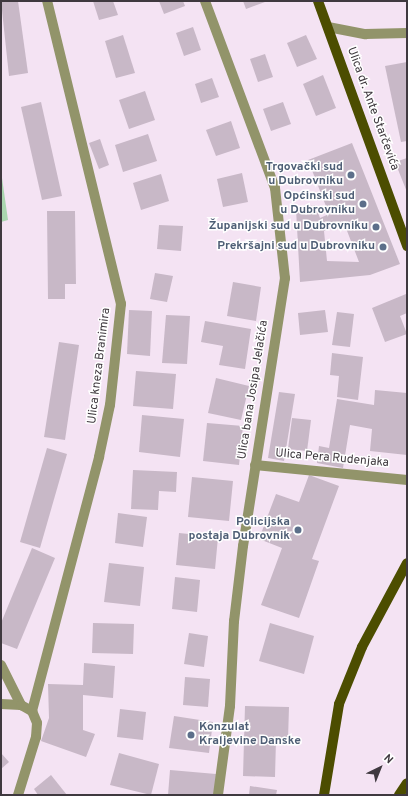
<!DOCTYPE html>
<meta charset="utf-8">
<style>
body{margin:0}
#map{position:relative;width:408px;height:796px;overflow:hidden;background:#f4e3f3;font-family:Overpass,sans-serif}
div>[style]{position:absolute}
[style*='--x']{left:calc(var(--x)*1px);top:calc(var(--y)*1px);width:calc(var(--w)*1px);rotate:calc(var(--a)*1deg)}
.green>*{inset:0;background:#aad6af}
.building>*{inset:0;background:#c8b8c7}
.minor>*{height:10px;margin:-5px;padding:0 5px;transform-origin:5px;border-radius:5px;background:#92946a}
.major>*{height:10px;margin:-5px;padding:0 5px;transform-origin:5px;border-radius:5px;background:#4c4d00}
.dots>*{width:11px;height:11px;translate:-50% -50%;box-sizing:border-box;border:2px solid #fff;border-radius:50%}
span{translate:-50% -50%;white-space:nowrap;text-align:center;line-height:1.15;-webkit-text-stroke:3px #fff;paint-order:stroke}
.street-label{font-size:12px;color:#3f393f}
.service-label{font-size:12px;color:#4e5e75;font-weight:700}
.right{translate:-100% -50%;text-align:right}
.left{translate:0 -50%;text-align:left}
.frame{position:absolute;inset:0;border:2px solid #3f393f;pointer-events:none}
.north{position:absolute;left:360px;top:748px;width:40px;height:40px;-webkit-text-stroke:3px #fff;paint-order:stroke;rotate:43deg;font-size:11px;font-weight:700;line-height:16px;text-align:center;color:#3f393f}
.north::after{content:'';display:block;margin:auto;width:14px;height:18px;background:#3f393f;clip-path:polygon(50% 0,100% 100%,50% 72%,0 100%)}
</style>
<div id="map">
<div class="green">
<i style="clip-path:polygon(1px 171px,8px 220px,1px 222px)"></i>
</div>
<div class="building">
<i style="clip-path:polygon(1px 1px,18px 1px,28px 73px,9px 76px)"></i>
<i style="clip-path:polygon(93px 1px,113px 1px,118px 15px,99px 20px)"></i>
<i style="clip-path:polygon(159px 1px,183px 1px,185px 6px,164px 14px)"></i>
<i style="clip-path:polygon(243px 1px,264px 1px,265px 2px,246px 9px)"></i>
<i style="clip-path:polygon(193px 27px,201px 50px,184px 56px,176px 33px)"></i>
<i style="clip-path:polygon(123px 35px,135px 73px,116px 78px,105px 41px)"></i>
<i style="clip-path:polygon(306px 35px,317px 59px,297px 67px,287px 43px)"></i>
<i style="clip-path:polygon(265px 54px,273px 77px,258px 82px,250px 59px)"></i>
<i style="clip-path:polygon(407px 62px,407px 141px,401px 142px,385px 66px)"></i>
<i style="clip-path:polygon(323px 75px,336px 108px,316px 116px,303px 84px)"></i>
<i style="clip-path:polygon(212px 78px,219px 97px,201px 103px,195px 84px)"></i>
<i style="clip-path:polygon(145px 91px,155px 120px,129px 129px,119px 100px)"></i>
<i style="clip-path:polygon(41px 102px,62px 196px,42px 200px,21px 107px)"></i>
<i style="clip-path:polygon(283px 102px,291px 124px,271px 131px,263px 109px)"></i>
<i style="clip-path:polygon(231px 121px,240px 148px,216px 156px,206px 130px)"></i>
<i style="clip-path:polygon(148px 134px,157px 161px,123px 172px,115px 145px)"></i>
<i style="clip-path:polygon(100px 139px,109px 165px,99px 169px,89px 143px)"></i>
<i style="clip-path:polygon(evenodd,352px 143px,400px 264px,370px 275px,300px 282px,296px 209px,315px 205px,320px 218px,329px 214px,308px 160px,352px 143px,344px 223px,359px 262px,327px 261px,324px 231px,344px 223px)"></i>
<i style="clip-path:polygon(407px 158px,407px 192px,395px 162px)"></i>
<i style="clip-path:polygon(242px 173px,248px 202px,223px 207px,217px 179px)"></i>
<i style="clip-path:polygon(161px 174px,169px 201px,141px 210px,133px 183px)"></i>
<i style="clip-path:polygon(47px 211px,75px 211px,76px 284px,65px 284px,65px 299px,48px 299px)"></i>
<i style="clip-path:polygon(159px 225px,183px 226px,181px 251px,157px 249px)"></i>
<i style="clip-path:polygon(155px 273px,173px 276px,167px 302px,150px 299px)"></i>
<i style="clip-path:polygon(233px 282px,261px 287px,256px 321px,227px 316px)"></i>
<i style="clip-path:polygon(406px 294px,407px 313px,400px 316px,407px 334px,385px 342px,372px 308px)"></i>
<i style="clip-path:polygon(129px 310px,152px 311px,150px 356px,127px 354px)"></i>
<i style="clip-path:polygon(325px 310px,328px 332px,300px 335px,298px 313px)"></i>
<i style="clip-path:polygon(337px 312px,354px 314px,350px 347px,332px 345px)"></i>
<i style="clip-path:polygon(166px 315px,190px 316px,187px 364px,162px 363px)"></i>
<i style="clip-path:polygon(205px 321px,251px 329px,245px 369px,219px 365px,223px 346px,201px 342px)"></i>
<i style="clip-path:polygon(59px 342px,79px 345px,65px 440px,44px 437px)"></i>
<i style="clip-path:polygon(332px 353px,363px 357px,358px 400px,337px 397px,339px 376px,330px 375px)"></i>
<i style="clip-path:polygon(136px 371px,176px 374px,173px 409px,133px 406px)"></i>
<i style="clip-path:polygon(216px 378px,249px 386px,241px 420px,208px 413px)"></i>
<i style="clip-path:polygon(375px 390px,407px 393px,407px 455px,370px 451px,372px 429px,350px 425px,343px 468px,317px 463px,319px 446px,329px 448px,337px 399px,374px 405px)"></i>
<i style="clip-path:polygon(279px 392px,295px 394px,284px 461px,268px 458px)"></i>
<i style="clip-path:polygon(142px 415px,184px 419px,180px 457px,139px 452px)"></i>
<i style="clip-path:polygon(292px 418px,311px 420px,307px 451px,288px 449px)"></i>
<i style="clip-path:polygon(207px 423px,243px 426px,239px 465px,203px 461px)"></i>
<i style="clip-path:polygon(47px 448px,67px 454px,40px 548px,20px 542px)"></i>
<i style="clip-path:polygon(133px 470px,177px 472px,176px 492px,159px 491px,158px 510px,131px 509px)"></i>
<i style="clip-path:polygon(309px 475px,339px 486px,312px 559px,319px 561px,299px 618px,261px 605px,282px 548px,259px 539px,276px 494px,299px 502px)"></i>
<i style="clip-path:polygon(192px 477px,233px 481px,229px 521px,188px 517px)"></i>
<i style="clip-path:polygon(118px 513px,147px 517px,143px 547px,115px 543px)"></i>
<i style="clip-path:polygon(179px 533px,218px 537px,215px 569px,176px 565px)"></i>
<i style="clip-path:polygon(32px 548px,55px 558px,17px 649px,1px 643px,1px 623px)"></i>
<i style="clip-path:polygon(109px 563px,144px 567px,140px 606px,104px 602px)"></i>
<i style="clip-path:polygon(175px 577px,200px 580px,197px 612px,172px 609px)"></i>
<i style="clip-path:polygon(93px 623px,134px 624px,133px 654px,92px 653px)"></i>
<i style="clip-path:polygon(270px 623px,314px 636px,304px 674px,259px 661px)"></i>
<i style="clip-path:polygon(189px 633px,208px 636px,204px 667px,184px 664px)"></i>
<i style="clip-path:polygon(84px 663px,115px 666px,113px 698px,83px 695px,83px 730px,95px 734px,86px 757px,41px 741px,49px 718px,48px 684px,83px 685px)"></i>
<i style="clip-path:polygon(185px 677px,210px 679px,208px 707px,183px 705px)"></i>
<i style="clip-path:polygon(245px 706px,289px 707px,288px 740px,276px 740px,275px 777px,243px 776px)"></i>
<i style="clip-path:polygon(120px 709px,146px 712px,143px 740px,117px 737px)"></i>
<i style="clip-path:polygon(174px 716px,213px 722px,209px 753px,169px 748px)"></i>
<i style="clip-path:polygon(1px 753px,9px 762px,1px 769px)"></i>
<i style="clip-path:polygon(119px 753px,159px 764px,151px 795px,110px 785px)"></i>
<i style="clip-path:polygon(170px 770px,216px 774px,215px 795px,168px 795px)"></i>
<i style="clip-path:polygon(51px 775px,67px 795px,38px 795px,34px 789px)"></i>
<i style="clip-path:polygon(250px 786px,277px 790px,276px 795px,249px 795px)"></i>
</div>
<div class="minor">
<i style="--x:205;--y:1;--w:200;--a:69.5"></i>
<i style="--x:275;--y:188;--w:91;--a:83.7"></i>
<i style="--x:285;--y:278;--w:271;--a:98.9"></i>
<i style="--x:243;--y:546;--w:76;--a:96.8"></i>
<i style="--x:234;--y:621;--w:85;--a:92.7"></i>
<i style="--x:230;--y:706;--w:90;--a:97.7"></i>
<i style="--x:328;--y:27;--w:38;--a:11"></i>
<i style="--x:365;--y:34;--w:42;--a:-1.4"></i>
<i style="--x:255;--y:465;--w:153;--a:5.6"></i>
<i style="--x:1;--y:665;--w:45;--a:63.4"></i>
<i style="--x:1;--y:704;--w:20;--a:3"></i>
<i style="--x:21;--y:705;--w:13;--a:29"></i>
<i style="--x:32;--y:711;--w:13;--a:67"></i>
<i style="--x:37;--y:723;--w:14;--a:94"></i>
<i style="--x:36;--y:737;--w:61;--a:107.2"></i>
<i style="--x:32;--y:711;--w:263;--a:-75.2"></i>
<i style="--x:99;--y:457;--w:53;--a:-78.1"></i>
<i style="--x:110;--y:405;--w:102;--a:-83.8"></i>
<i style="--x:121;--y:304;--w:312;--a:-103.7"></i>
</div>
<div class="major">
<i style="--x:318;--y:1;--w:261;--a:70"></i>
<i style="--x:324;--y:795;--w:92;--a:-80.6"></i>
<i style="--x:339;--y:704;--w:61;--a:-68"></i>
<i style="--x:362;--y:647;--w:95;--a:-61.8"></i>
<i style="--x:399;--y:795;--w:14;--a:-56"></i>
</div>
<div class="dots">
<i style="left:351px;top:175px;background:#5c6f8a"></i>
<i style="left:363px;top:204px;background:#5c6f8a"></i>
<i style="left:376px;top:227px;background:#5c6f8a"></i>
<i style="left:383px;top:247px;background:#5c6f8a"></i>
<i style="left:298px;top:530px;background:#5c6f8a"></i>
<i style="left:191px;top:735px;background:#5c6f8a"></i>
</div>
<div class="street-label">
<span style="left:372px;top:109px;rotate:70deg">Ulica dr. Ante Starčevića</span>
<span style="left:100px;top:366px;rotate:-83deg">Ulica kneza Branimira</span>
<span style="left:254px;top:390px;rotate:-81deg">Ulica bana Josipa Jelačića</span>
<span style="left:332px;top:459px;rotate:5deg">Ulica Pera Rudenjaka</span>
</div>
<div class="service-label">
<span class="right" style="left:343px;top:175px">Trgovački sud<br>u Dubrovniku</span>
<span class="right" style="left:355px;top:204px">Općinski sud<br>u Dubrovniku</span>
<span class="right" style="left:368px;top:227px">Županijski sud u Dubrovniku</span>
<span class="right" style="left:375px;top:247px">Prekršajni sud u Dubrovniku</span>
<span class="right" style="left:290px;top:530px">Policijska<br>postaja Dubrovnik</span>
<span class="left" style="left:199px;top:735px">Konzulat<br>Kraljevine Danske</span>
</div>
<div class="frame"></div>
<div class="north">N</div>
</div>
